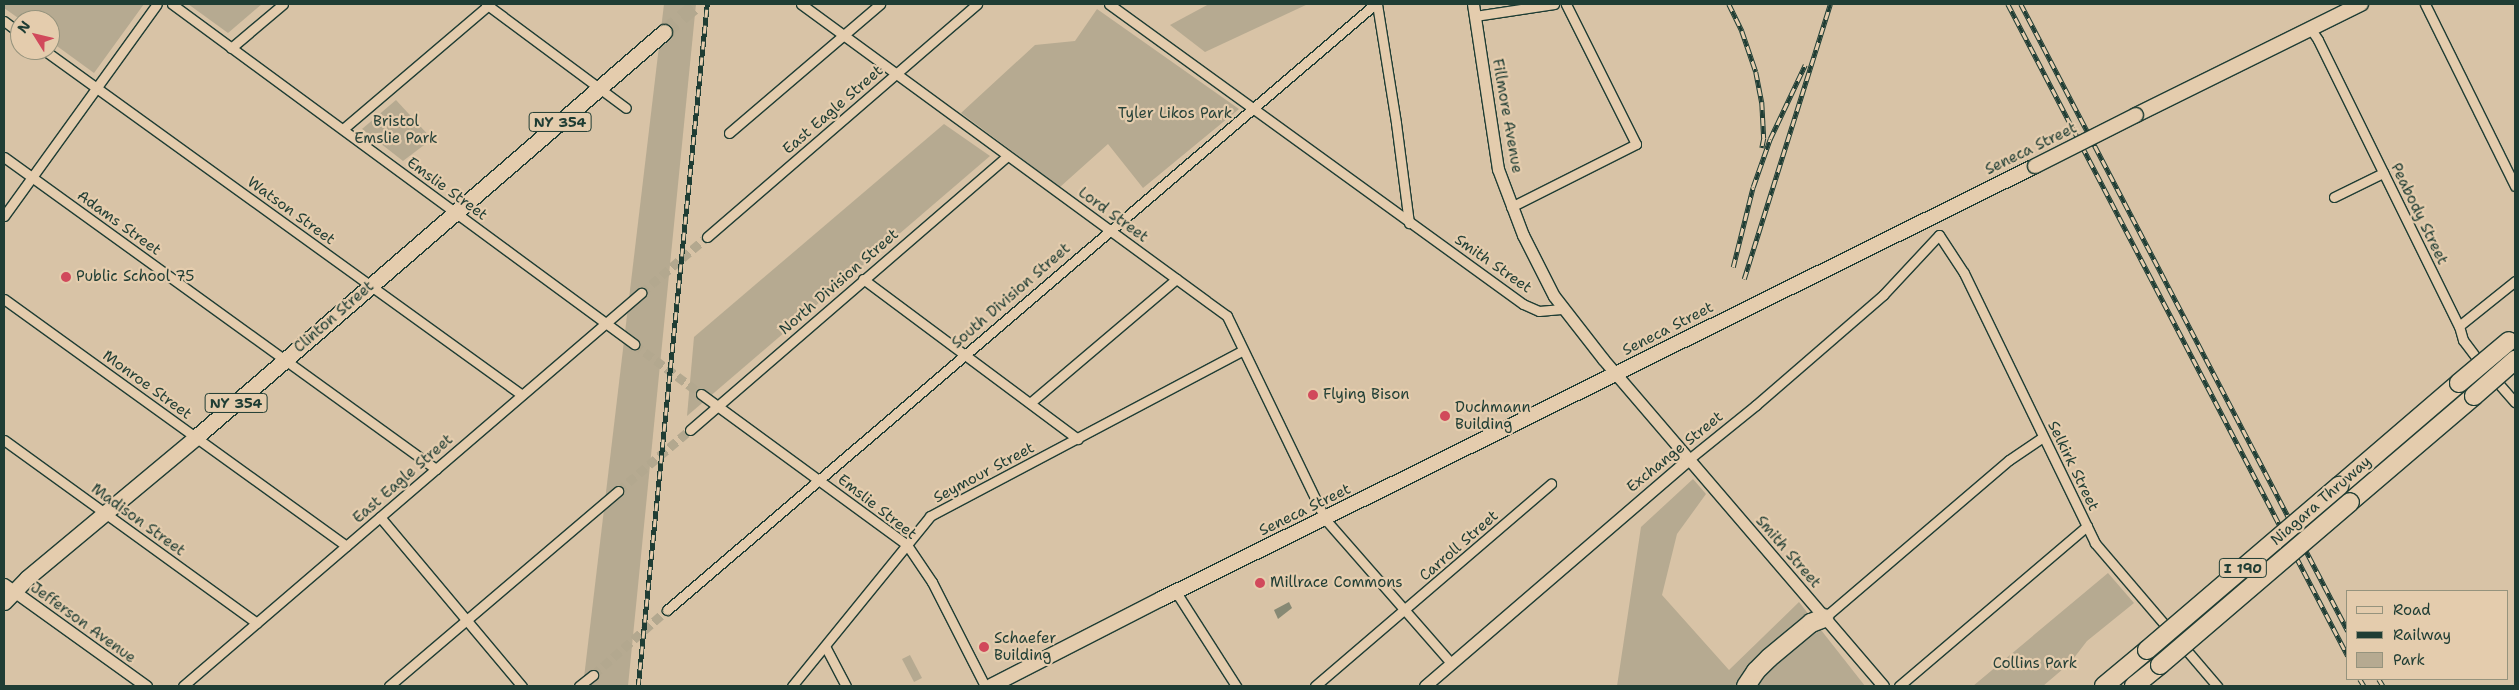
<!DOCTYPE html>
<style>
body{margin:0}
#map{position:relative;width:2519px;height:690px;overflow:hidden;background:#d8c3a6;font-family:"Shantell Sans",sans-serif}
div>[style]{position:absolute}
[style*='--x']{left:calc(var(--x)*1px);top:calc(var(--y)*1px);width:calc(var(--w)*1px);rotate:calc(var(--a)*1deg)}
.green>*{inset:0;background:#b6aa91}
.water>*{inset:0;background:#878974}
.minor-tunnel>*{height:9px;margin-top:-4.5px;transform-origin:0;background:repeating-linear-gradient(90deg,#b3a88f 0 9px,transparent 0 13.5px)}
.primary-tunnel>*{height:15px;margin-top:-7.5px;transform-origin:0;background:repeating-linear-gradient(90deg,#b3a88f 0 15px,transparent 0 23px)}
.roads{filter:drop-shadow(1px 0 #1f3d34) drop-shadow(-1px 0 #1f3d34) drop-shadow(0 1px #1f3d34) drop-shadow(0 -1px #1f3d34)}
.minor>*{height:9px;margin:-4.5px;padding:0 4.5px;transform-origin:4.5px;border-radius:4.5px;background:#e4ccad}
.tertiary>*{height:11px;margin:-5.5px;padding:0 5.5px;transform-origin:5.5px;border-radius:5.5px;background:#e4ccad}
.secondary>*{height:14px;margin:-7px;padding:0 7px;transform-origin:7px;border-radius:7px;background:#e4ccad}
.primary>*{height:15px;margin:-7.5px;padding:0 7.5px;transform-origin:7.5px;border-radius:7.5px;background:#e4ccad}
.motorway>*{height:18px;margin:-9px;padding:0 9px;transform-origin:9px;border-radius:9px;background:#e4ccad}
.rail>*{height:4.5px;margin-top:-2.25px;transform-origin:0;background:repeating-linear-gradient(90deg,#e4ccad 0 8px,#1f3d34 0 16px);box-sizing:border-box;border-block:1px solid #1f3d34}
.bridges{filter:drop-shadow(1px 0 #1f3d34) drop-shadow(-1px 0 #1f3d34) drop-shadow(0 1px #1f3d34) drop-shadow(0 -1px #1f3d34)}
.secondary-bridge>*{height:14px;margin:-7px;padding:0 7px;transform-origin:7px;border-radius:7px;background:#e4ccad}
.motorway-bridge>*{height:18px;margin:-9px;padding:0 9px;transform-origin:9px;border-radius:9px;background:#e4ccad}
.dots>*{width:14px;height:14px;translate:-50% -50%;box-sizing:border-box;border:2px solid #e4ccad;border-radius:50%}
span{translate:-50% -50%;white-space:nowrap;text-align:center;line-height:1.15;-webkit-text-stroke:4.5px #e4ccad;paint-order:stroke}
.shield-label span{padding:1px 4px;background:#e4ccad;border:1px solid;border-radius:4px;-webkit-text-stroke-width:0}
.shield-label{font-size:14px;color:#1f3d34;font-weight:700}
.street-label{font-size:15px;color:#1f3d34}
.park-label{font-size:15px;color:#274239}
.poi-label{font-size:15px;color:#1f3d34}
.left{translate:0 -50%;text-align:left}
.frame{position:absolute;inset:0;border:5px solid #1f3d34;pointer-events:none}
.legend{position:absolute;left:2346px;top:590px;width:162px;height:90px;box-sizing:border-box;background:#e4ccad;border:1px solid #95937d;margin:0;padding:6px 9px;list-style:none;font-size:15px;color:#1f3d34}
.legend li{display:flex;align-items:center;gap:10px;height:25px}
.legend b{width:25px;border:1px solid #95937d}
.north{position:absolute;left:10px;top:10px;width:50px;height:50px;box-sizing:border-box;background:#e4ccad;border:1px solid #95937d;border-radius:50%;rotate:306deg;font-size:14px;font-weight:700;line-height:20px;text-align:center;color:#1f3d34}
.north::after{content:'';display:block;margin:auto;width:18px;height:22px;background:#d1495b;clip-path:polygon(50% 0,100% 100%,50% 72%,0 100%)}
</style>
<div id="map">
<div class="green">
<i style="clip-path:polygon(4px 4px,144px 4px,94px 73px,50px 41px,50px 20px,21px 20px,4px 8px)"></i>
<i style="clip-path:polygon(188px 4px,262px 4px,228px 33px)"></i>
<i style="clip-path:polygon(664px 4px,696px 4px,628px 686px,583px 686px)"></i>
<i style="clip-path:polygon(1209px 4px,1308px 4px,1205px 52px,1170px 25px)"></i>
<i style="clip-path:polygon(1097px 9px,1239px 109px,1143px 188px,1108px 144px,1060px 187px,961px 113px,1035px 45px,1075px 41px)"></i>
<i style="clip-path:polygon(396px 100px,432px 139px,403px 161px,362px 129px)"></i>
<i style="clip-path:polygon(944px 124px,990px 156px,687px 416px,694px 337px)"></i>
<i style="clip-path:polygon(1693px 479px,1706px 494px,1677px 534px,1662px 595px,1729px 670px,1799px 602px,1865px 686px,1617px 686px,1641px 527px)"></i>
<i style="clip-path:polygon(2108px 573px,2134px 603px,2087px 641px,2070px 663px,2043px 686px,1973px 686px)"></i>
<i style="clip-path:polygon(910px 655px,922px 678px,914px 682px,902px 659px)"></i>
</div>
<div class="water">
<i style="clip-path:polygon(1289px 602px,1292px 608px,1278px 619px,1274px 610px)"></i>
</div>
<div class="minor-tunnel">
<i style="--x:641;--y:293;--w:87;--a:-40.3"></i>
<i style="--x:634;--y:344;--w:84;--a:36.7"></i>
<i style="--x:618;--y:491;--w:94;--a:-40.3"></i>
<i style="--x:593;--y:675;--w:98;--a:-41.3"></i>
</div>
<div class="primary-tunnel">
<i style="--x:664;--y:32;--w:43;--a:-40.3"></i>
</div>
<div class="roads">
<div class="minor">
<i style="--x:172;--y:4;--w:574;--a:36.35"></i>
<i style="--x:486;--y:4;--w:174;--a:36.6"></i>
<i style="--x:801;--y:4;--w:528;--a:36.22"></i>
<i style="--x:1227;--y:316;--w:225;--a:64.2"></i>
<i style="--x:1325;--y:519;--w:191;--a:48.8"></i>
<i style="--x:1109;--y:4;--w:511;--a:35.93"></i>
<i style="--x:1523;--y:304;--w:17;--a:24"></i>
<i style="--x:1539;--y:311;--w:25;--a:-5"></i>
<i style="--x:1377;--y:4;--w:121;--a:80.9"></i>
<i style="--x:1396;--y:123;--w:101;--a:82.6"></i>
<i style="--x:2425;--y:4;--w:203;--a:63.7"></i>
<i style="--x:1475;--y:16;--w:80;--a:-8.6"></i>
<i style="--x:4;--y:21;--w:20;--a:37"></i>
<i style="--x:2310;--y:28;--w:14;--a:56"></i>
<i style="--x:2318;--y:40;--w:319;--a:63.8"></i>
<i style="--x:2459;--y:326;--w:15;--a:74"></i>
<i style="--x:2463;--y:340;--w:34;--a:53"></i>
<i style="--x:231;--y:48;--w:68;--a:-40.2"></i>
<i style="--x:44;--y:50;--w:589;--a:35.82"></i>
<i style="--x:343;--y:129;--w:193;--a:-40.4"></i>
<i style="--x:729;--y:133;--w:199;--a:-40.5"></i>
<i style="--x:4;--y:157;--w:533;--a:35.84"></i>
<i style="--x:2334;--y:197;--w:55;--a:-26.1"></i>
<i style="--x:1511;--y:207;--w:140;--a:-26.7"></i>
<i style="--x:1636;--y:144;--w:157;--a:-116.6"></i>
<i style="--x:4;--y:216;--w:261;--a:-54.2"></i>
<i style="--x:707;--y:237;--w:357;--a:-40.8"></i>
<i style="--x:863;--y:279;--w:268;--a:36.7"></i>
<i style="--x:4;--y:299;--w:422;--a:35.8"></i>
<i style="--x:2459;--y:326;--w:72;--a:-38.8"></i>
<i style="--x:2492;--y:376;--w:35;--a:49"></i>
<i style="--x:701;--y:394;--w:255;--a:36.2"></i>
<i style="--x:907;--y:545;--w:45;--a:56"></i>
<i style="--x:932;--y:582;--w:117;--a:63"></i>
<i style="--x:1030;--y:403;--w:192;--a:-40.3"></i>
<i style="--x:690;--y:430;--w:419;--a:-40.8"></i>
<i style="--x:4;--y:440;--w:312;--a:35.9"></i>
<i style="--x:1688;--y:460;--w:87;--a:-39"></i>
<i style="--x:1756;--y:405;--w:168;--a:-40.9"></i>
<i style="--x:1883;--y:295;--w:82;--a:-47"></i>
<i style="--x:1939;--y:235;--w:45;--a:56.7"></i>
<i style="--x:1964;--y:273;--w:300;--a:64.1"></i>
<i style="--x:2095;--y:543;--w:188;--a:49.5"></i>
<i style="--x:380;--y:517;--w:221;--a:50"></i>
<i style="--x:1176;--y:592;--w:112;--a:57.4"></i>
<i style="--x:667;--y:610;--w:932;--a:-40.56"></i>
<i style="--x:1824;--y:618;--w:243;--a:-40.5"></i>
<i style="--x:2009;--y:460;--w:41;--a:-34.1"></i>
<i style="--x:825;--y:646;--w:45;--a:62.3"></i>
<i style="--x:183;--y:686;--w:604;--a:-40.63"></i>
<i style="--x:389;--y:686;--w:301;--a:-40.4"></i>
<i style="--x:579;--y:686;--w:18;--a:-38"></i>
<i style="--x:792;--y:686;--w:219;--a:-50.9"></i>
<i style="--x:930;--y:516;--w:354;--a:-27.9"></i>
<i style="--x:1315;--y:686;--w:311;--a:-40.6"></i>
<i style="--x:1899;--y:686;--w:247;--a:-40.4"></i>
</div>
<div class="tertiary">
<i style="--x:1473;--y:4;--w:167;--a:81.4"></i>
<i style="--x:1498;--y:169;--w:71;--a:69.3"></i>
<i style="--x:1523;--y:235;--w:68;--a:63.1"></i>
<i style="--x:1554;--y:296;--w:80;--a:52.1"></i>
<i style="--x:1603;--y:359;--w:430;--a:49.4"></i>
<i style="--x:4;--y:584;--w:175;--a:35.7"></i>
<i style="--x:1425;--y:686;--w:347;--a:-40.7"></i>
</div>
<div class="secondary">
<i style="--x:2136;--y:115;--w:251;--a:-26.3"></i>
<i style="--x:991;--y:686;--w:191;--a:-27.1"></i>
<i style="--x:1161;--y:599;--w:975;--a:-26.35"></i>
</div>
<div class="primary">
<i style="--x:4;--y:602;--w:33;--a:-46"></i>
<i style="--x:27;--y:578;--w:220;--a:-39.8"></i>
<i style="--x:196;--y:437;--w:619;--a:-40.87"></i>
</div>
<div class="motorway">
<i style="--x:2339;--y:486;--w:158;--a:-40.6"></i>
<i style="--x:2350;--y:502;--w:163;--a:-40.5"></i>
<i style="--x:1746;--y:686;--w:18;--a:-56"></i>
<i style="--x:1756;--y:671;--w:18;--a:-45"></i>
<i style="--x:1769;--y:658;--w:55;--a:-39.8"></i>
<i style="--x:1811;--y:623;--w:14;--a:-21"></i>
<i style="--x:2104;--y:686;--w:56;--a:-39.9"></i>
<i style="--x:2134;--y:686;--w:33;--a:-39"></i>
</div>
</div>
<div class="rail">
<i style="--x:1729;--y:4;--w:30;--a:64"></i>
<i style="--x:1742;--y:31;--w:43;--a:71.1"></i>
<i style="--x:1756;--y:72;--w:31;--a:79"></i>
<i style="--x:1762;--y:102;--w:36;--a:87"></i>
<i style="--x:1764;--y:138;--w:10;--a:101"></i>
<i style="--x:2008;--y:4;--w:735;--a:62.46"></i>
<i style="--x:2021;--y:4;--w:707;--a:62.46"></i>
<i style="--x:1733;--y:267;--w:82;--a:-76"></i>
<i style="--x:1753;--y:187;--w:51;--a:-70.5"></i>
<i style="--x:1770;--y:139;--w:82;--a:-64.7"></i>
<i style="--x:1744;--y:279;--w:288;--a:-72.6"></i>
<i style="--x:2360;--y:679;--w:8;--a:60"></i>
<i style="--x:2379;--y:679;--w:8;--a:60"></i>
<i style="--x:638;--y:686;--w:685;--a:-84.22"></i>
</div>
<div class="bridges">
<div class="secondary-bridge">
<i style="--x:2035;--y:166;--w:113;--a:-26.8"></i>
</div>
<div class="motorway-bridge">
<i style="--x:2459;--y:383;--w:65;--a:-40"></i>
<i style="--x:2474;--y:396;--w:55;--a:-41.3"></i>
<i style="--x:2147;--y:650;--w:253;--a:-40.5"></i>
<i style="--x:2160;--y:665;--w:250;--a:-40.6"></i>
</div>
</div>
<div class="dots">
<i style="left:66px;top:277px;background:#d1495b"></i>
<i style="left:1313px;top:395px;background:#d1495b"></i>
<i style="left:1445px;top:416px;background:#d1495b"></i>
<i style="left:1260px;top:583px;background:#d1495b"></i>
<i style="left:984px;top:647px;background:#d1495b"></i>
</div>
<div class="shield-label">
<span style="left:560px;top:122px">NY 354</span>
<span style="left:236px;top:403px">NY 354</span>
<span style="left:2243px;top:568px">I 190</span>
</div>
<div class="street-label">
<span style="left:833px;top:110px;rotate:-41deg">East Eagle Street</span>
<span style="left:1507px;top:116px;rotate:80deg">Fillmore Avenue</span>
<span style="left:2031px;top:149px;rotate:-26deg">Seneca Street</span>
<span style="left:447px;top:189px;rotate:36deg">Emslie Street</span>
<span style="left:291px;top:211px;rotate:36deg">Watson Street</span>
<span style="left:2419px;top:214px;rotate:64deg">Peabody Street</span>
<span style="left:1113px;top:215px;rotate:36deg">Lord Street</span>
<span style="left:119px;top:223px;rotate:36deg">Adams Street</span>
<span style="left:1493px;top:264px;rotate:35deg">Smith Street</span>
<span style="left:839px;top:282px;rotate:-41deg">North Division Street</span>
<span style="left:1011px;top:296px;rotate:-41deg">South Division Street</span>
<span style="left:334px;top:317px;rotate:-41deg">Clinton Street</span>
<span style="left:1668px;top:329px;rotate:-27deg">Seneca Street</span>
<span style="left:147px;top:385px;rotate:36deg">Monroe Street</span>
<span style="left:1675px;top:452px;rotate:-39deg">Exchange Street</span>
<span style="left:2073px;top:466px;rotate:64deg">Selkirk Street</span>
<span style="left:984px;top:473px;rotate:-28deg">Seymour Street</span>
<span style="left:403px;top:479px;rotate:-41deg">East Eagle Street</span>
<span style="left:2321px;top:501px;rotate:-41deg">Niagara Thruway</span>
<span style="left:877px;top:507px;rotate:38deg">Emslie Street</span>
<span style="left:1305px;top:510px;rotate:-26deg">Seneca Street</span>
<span style="left:138px;top:520px;rotate:36deg">Madison Street</span>
<span style="left:1459px;top:546px;rotate:-41deg">Carroll Street</span>
<span style="left:1788px;top:552px;rotate:49deg">Smith Street</span>
<span style="left:83px;top:623px;rotate:36deg">Jefferson Avenue</span>
</div>
<div class="park-label">
<span style="left:1175px;top:114px">Tyler Likos Park</span>
<span style="left:396px;top:130px">Bristol<br>Emslie Park</span>
<span style="left:2035px;top:664px">Collins Park</span>
</div>
<div class="poi-label">
<span class="left" style="left:76px;top:277px">Public School 75</span>
<span class="left" style="left:1323px;top:395px">Flying Bison</span>
<span class="left" style="left:1455px;top:416px">Duchmann<br>Building</span>
<span class="left" style="left:1270px;top:583px">Millrace Commons</span>
<span class="left" style="left:994px;top:647px">Schaefer<br>Building</span>
</div>
<div class="frame"></div>
<ul class="legend">
<li><b style="height:6px;background:#e4ccad"></b>Road</li>
<li><b style="height:6px;background:#1f3d34"></b>Railway</li>
<li><b style="height:14px;background:#b6aa91"></b>Park</li>
</ul>
<div class="north">N</div>
</div>
